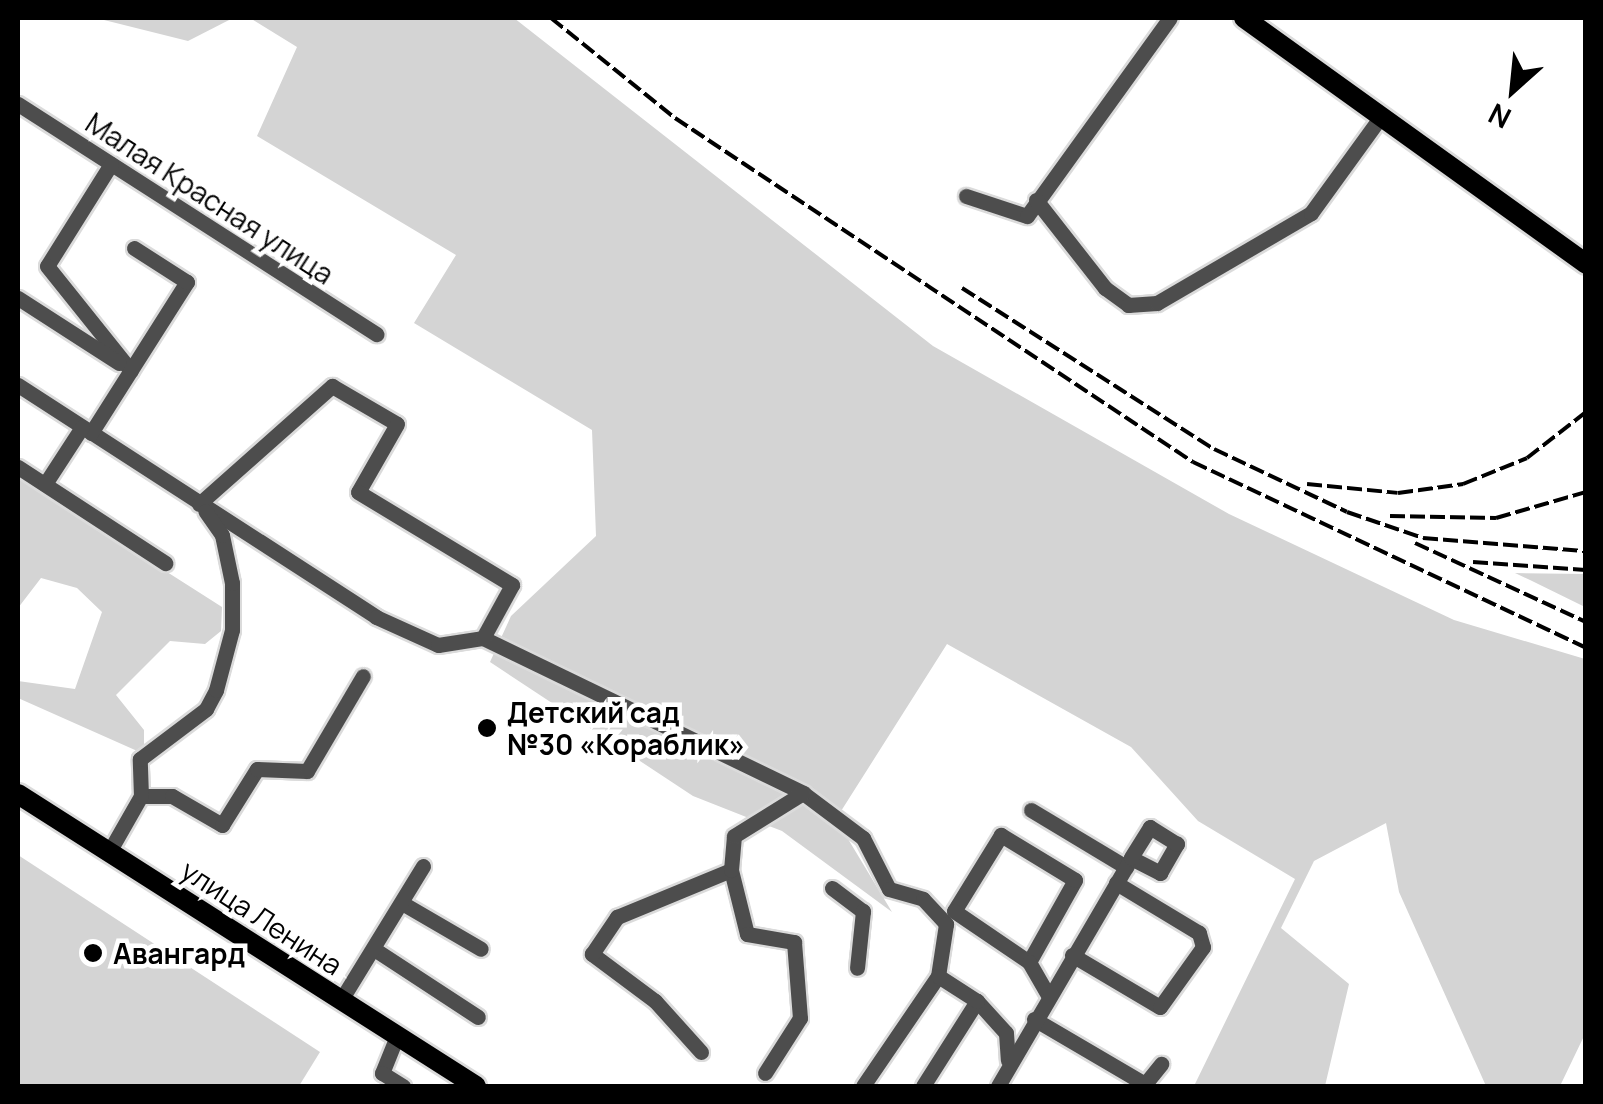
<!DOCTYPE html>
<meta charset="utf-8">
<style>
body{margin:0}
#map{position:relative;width:1603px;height:1104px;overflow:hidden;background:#fff;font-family:Manrope,sans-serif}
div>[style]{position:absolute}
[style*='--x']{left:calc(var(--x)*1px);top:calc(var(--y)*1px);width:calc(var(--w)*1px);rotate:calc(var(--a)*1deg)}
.green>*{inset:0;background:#d4d4d4}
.roads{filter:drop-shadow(2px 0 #dbdbdb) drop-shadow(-2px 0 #dbdbdb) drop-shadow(0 2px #dbdbdb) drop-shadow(0 -2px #dbdbdb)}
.minor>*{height:15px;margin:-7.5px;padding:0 7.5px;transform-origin:7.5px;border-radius:7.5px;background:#4d4d4d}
.major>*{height:20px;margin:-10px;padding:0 10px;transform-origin:10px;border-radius:10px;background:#000}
.rail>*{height:4px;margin-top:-2px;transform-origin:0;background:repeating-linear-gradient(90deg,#000 0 15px,transparent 0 20px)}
.dots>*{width:28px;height:28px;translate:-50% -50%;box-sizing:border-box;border:5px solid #fff;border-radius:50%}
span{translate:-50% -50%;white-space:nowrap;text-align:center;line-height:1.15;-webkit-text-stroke:9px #fff;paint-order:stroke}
.street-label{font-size:28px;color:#000}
.poi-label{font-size:28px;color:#000;font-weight:700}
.left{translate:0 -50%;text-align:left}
.frame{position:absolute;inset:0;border:20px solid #000;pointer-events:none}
.north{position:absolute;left:1463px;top:40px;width:100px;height:100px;-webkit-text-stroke:8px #fff;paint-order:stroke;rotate:207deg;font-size:28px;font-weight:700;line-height:40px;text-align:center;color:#000}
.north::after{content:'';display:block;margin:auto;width:35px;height:45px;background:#000;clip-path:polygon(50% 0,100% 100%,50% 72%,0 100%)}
</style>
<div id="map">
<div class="green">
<i style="clip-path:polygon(96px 18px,233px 18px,188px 41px)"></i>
<i style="clip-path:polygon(250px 18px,514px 18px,933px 346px,1229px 514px,1454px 620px,1585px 659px,1585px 1034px,1560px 1086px,1486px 1086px,1399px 892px,1386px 823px,1314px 861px,1281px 928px,1349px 984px,1325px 1086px,1194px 1086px,1295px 879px,1198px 821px,1131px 747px,947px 644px,836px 819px,892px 912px,782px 831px,693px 796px,490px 662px,511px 616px,596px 536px,592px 430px,414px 323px,456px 255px,257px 136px,297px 47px)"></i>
<i style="clip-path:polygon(18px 477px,222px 607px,221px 631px,205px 644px,170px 641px,116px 695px,144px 730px,144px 754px,18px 698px,18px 681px,75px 689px,102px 612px,77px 588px,41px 578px,18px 608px)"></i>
<i style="clip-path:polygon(1515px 573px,1585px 574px,1585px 607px,1530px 580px)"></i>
<i style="clip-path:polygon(18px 855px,320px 1052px,299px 1086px,18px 1086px)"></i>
</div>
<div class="roads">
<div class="minor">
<i style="--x:18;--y:104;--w:426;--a:32.7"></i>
<i style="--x:111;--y:164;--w:120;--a:122.1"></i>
<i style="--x:47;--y:266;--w:134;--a:51.3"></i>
<i style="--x:966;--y:196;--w:64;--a:18.2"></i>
<i style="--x:1027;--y:216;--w:244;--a:-54.2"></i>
<i style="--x:1036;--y:200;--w:112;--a:51.9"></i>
<i style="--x:1105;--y:288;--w:29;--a:36"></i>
<i style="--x:1128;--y:305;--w:29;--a:-4"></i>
<i style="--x:1157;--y:303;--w:178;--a:-30.3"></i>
<i style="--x:1311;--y:213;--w:116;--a:-54.1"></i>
<i style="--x:18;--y:298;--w:120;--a:32.8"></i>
<i style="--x:18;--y:385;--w:427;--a:32.9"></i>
<i style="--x:376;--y:617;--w:68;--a:24.3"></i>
<i style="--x:438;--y:645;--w:46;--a:-8.8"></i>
<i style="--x:483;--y:638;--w:356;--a:25.8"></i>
<i style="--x:803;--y:793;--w:75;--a:36.9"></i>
<i style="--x:863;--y:838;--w:57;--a:63"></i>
<i style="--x:889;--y:889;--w:35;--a:16"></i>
<i style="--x:923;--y:899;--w:34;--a:47"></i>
<i style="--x:946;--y:924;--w:53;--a:98.7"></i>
<i style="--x:938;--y:976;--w:133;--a:124.3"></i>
<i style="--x:91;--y:433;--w:179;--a:-57.6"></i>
<i style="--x:187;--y:282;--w:63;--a:-147.3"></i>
<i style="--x:18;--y:467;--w:176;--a:33.1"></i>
<i style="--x:45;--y:484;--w:68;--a:-57"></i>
<i style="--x:199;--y:504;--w:178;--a:-41.6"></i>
<i style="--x:332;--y:386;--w:75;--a:30.3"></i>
<i style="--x:397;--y:424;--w:78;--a:119.8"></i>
<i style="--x:358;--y:492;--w:180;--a:31.1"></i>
<i style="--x:512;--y:585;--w:60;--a:118.7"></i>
<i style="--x:141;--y:796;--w:31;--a:0"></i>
<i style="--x:172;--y:796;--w:58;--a:30.1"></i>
<i style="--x:222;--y:825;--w:66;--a:-58"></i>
<i style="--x:257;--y:769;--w:50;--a:2.3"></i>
<i style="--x:307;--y:771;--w:110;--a:-59.5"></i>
<i style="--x:1031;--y:810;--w:111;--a:31"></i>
<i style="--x:109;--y:852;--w:64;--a:-60.3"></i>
<i style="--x:141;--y:796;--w:37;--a:-92"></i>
<i style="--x:140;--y:759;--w:83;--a:-37.1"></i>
<i style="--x:206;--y:709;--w:21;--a:-62"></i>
<i style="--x:216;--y:690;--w:62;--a:-75.1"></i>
<i style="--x:232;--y:630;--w:47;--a:-90"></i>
<i style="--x:232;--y:583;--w:49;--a:-101.8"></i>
<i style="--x:222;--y:535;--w:29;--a:-125"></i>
<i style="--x:731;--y:870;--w:66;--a:76"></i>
<i style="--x:747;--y:934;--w:48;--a:9.7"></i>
<i style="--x:794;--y:942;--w:76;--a:85.5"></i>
<i style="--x:800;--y:1018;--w:65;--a:122.5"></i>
<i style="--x:832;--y:888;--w:39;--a:37"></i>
<i style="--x:863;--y:911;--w:57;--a:96"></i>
<i style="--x:402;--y:903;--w:91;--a:30.2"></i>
<i style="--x:374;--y:949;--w:124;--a:33.2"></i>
<i style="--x:1072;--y:955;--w:102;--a:30.6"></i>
<i style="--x:1160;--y:1007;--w:74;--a:-54.4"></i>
<i style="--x:1203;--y:947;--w:15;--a:-106"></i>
<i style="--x:1199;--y:933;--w:97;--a:-148.9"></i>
<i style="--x:1029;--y:962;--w:94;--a:-60.7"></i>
<i style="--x:1075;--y:880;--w:87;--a:-148.7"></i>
<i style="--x:1001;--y:835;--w:89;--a:121.7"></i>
<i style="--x:954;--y:911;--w:91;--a:34.2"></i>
<i style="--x:1029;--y:962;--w:38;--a:60"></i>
<i style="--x:341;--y:1000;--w:157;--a:-58.5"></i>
<i style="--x:977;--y:1001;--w:43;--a:47.8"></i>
<i style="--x:1006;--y:1033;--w:27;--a:86"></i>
<i style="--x:1034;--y:1019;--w:129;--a:30.4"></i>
<i style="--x:1145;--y:1084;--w:26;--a:-51"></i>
<i style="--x:397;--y:1036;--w:40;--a:112"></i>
<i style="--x:382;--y:1073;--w:25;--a:32"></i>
<i style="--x:701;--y:1052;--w:69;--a:-132"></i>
<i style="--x:655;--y:1001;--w:79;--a:-143.3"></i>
<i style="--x:592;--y:954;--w:45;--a:-56"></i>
<i style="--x:617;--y:917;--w:123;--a:-22.4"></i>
<i style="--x:731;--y:870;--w:34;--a:-85"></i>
<i style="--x:734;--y:836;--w:81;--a:-31.9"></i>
<i style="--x:923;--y:1086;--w:101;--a:-57.6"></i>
<i style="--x:977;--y:1001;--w:46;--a:-147.3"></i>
<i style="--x:998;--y:1086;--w:264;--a:-59.7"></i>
<i style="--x:1131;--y:858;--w:33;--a:27"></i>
<i style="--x:1160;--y:873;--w:34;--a:-60"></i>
<i style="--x:1177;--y:844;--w:32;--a:-148"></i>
<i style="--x:1150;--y:827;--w:36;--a:122"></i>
</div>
<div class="major">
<i style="--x:1244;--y:18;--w:421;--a:35.7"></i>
<i style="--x:18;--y:794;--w:543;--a:32.52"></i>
</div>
</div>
<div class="rail">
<i style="--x:551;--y:18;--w:159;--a:38.9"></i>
<i style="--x:675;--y:118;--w:622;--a:33.59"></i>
<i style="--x:1193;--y:462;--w:435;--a:25.3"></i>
<i style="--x:962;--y:288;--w:299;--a:32.6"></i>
<i style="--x:1214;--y:449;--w:147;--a:25.3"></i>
<i style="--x:1347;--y:512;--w:80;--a:18.9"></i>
<i style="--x:1423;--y:538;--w:164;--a:4.6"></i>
<i style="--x:1307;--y:484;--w:91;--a:5.6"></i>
<i style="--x:1398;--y:493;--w:66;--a:-7.9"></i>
<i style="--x:1463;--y:484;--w:69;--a:-22.1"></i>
<i style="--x:1527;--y:458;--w:75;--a:-37.9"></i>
<i style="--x:1390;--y:516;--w:106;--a:1.1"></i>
<i style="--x:1496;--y:518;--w:94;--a:-16.1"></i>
<i style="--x:1415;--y:543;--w:188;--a:24.8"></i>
<i style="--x:1473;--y:562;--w:113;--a:4"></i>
</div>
<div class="dots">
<i style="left:487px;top:728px;background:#000"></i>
<i style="left:93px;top:953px;background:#000"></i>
</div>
<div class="street-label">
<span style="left:210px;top:198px;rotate:33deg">Малая Красная улица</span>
<span style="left:262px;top:917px;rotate:33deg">улица Ленина</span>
</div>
<div class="poi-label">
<span class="left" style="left:507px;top:728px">Детский сад<br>№30 «Кораблик»</span>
<span class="left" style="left:113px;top:953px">Авангард</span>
</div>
<div class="frame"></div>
<div class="north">N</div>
</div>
